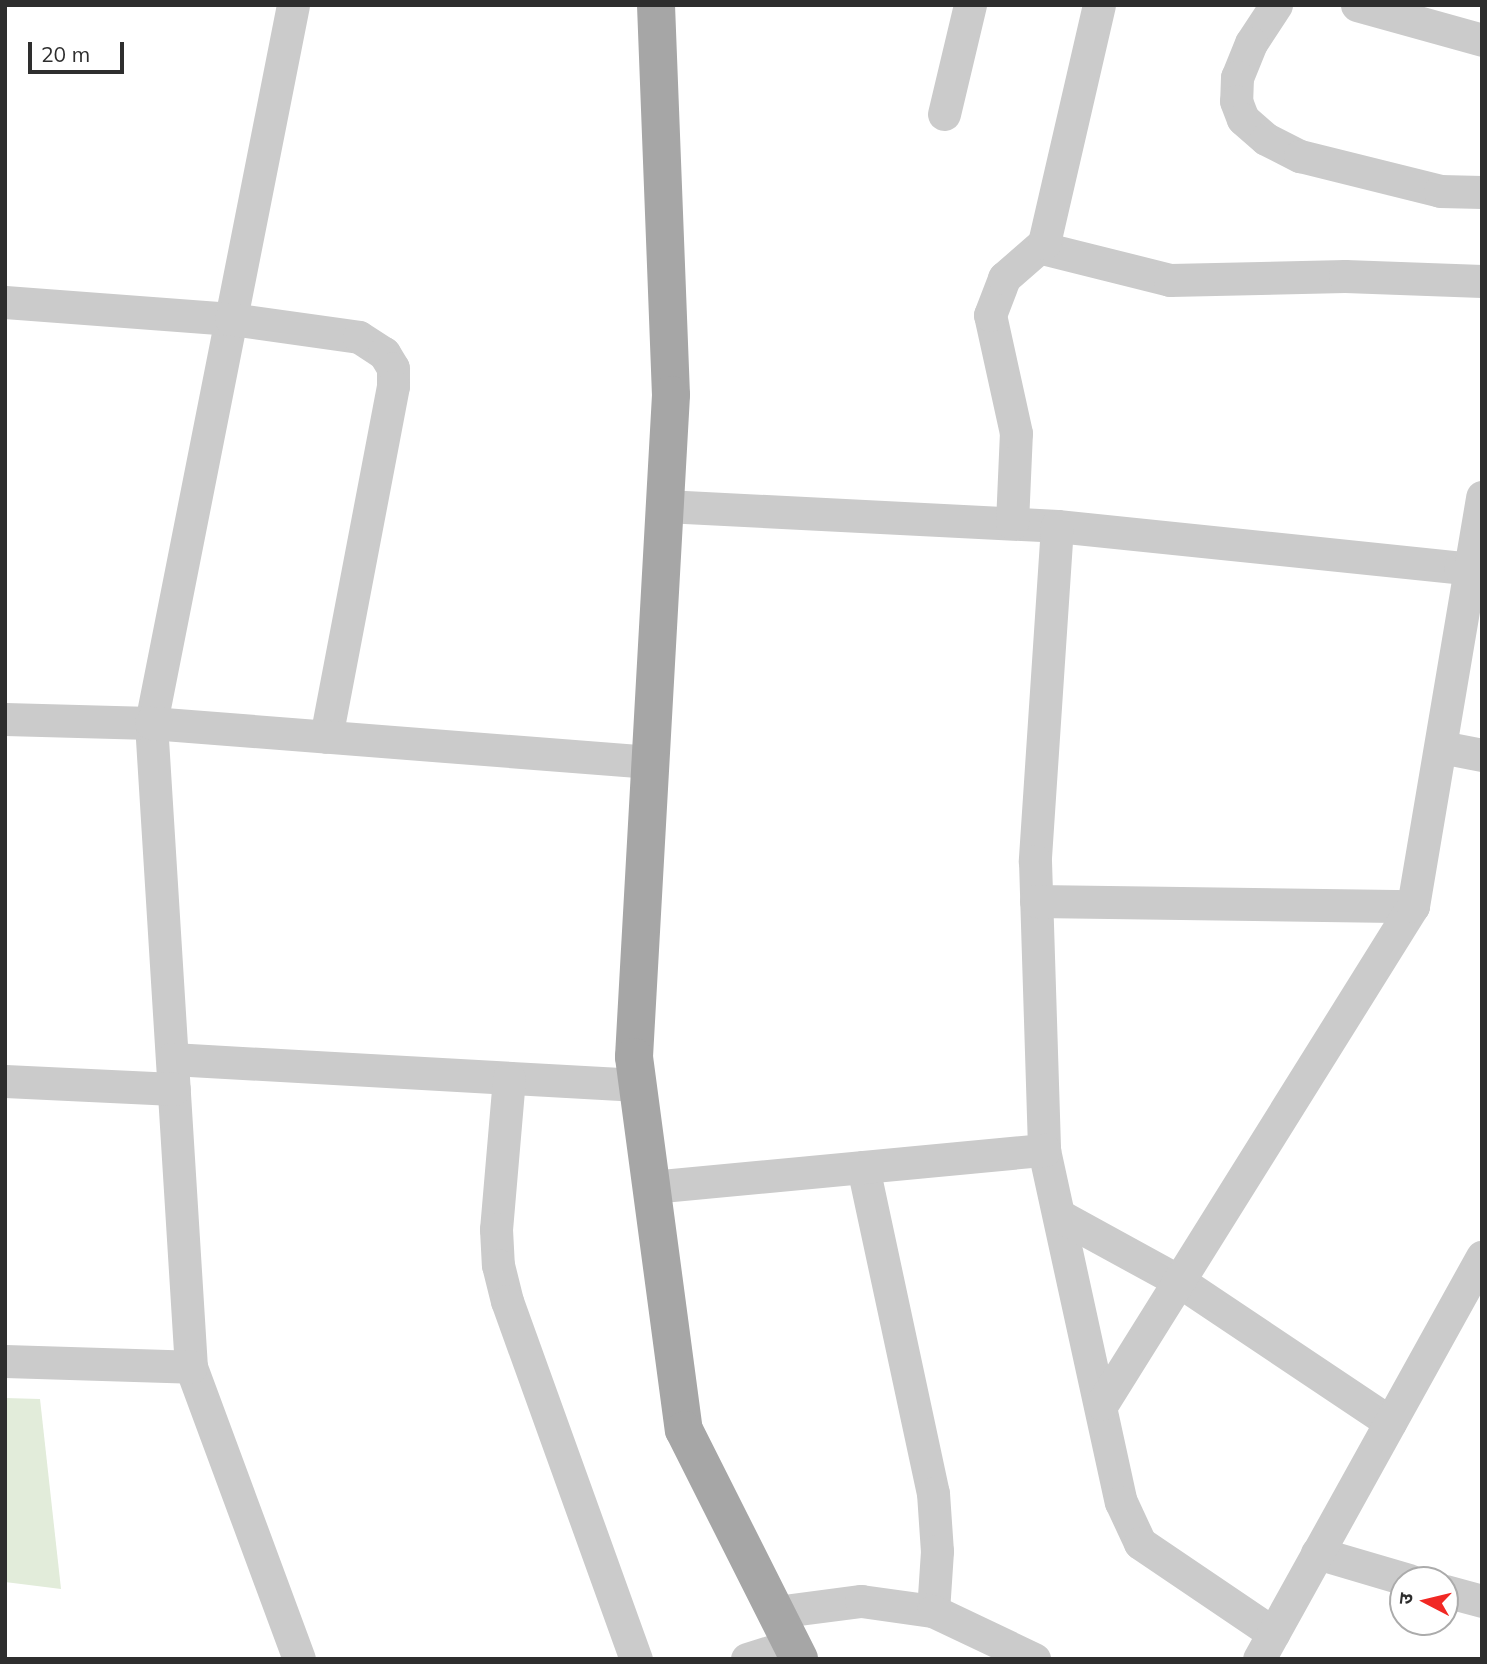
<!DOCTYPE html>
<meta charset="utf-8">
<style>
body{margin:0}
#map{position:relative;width:1487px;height:1664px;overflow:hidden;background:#fff;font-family:Mulish,"Noto Sans Devanagari",sans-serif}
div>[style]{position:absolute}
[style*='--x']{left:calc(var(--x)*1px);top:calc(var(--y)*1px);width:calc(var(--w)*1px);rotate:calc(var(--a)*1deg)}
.green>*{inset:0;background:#e2ecda}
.minor>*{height:33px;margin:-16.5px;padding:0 16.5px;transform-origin:16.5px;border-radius:16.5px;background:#cbcbcb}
.major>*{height:38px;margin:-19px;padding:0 19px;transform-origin:19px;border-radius:19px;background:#a6a6a6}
span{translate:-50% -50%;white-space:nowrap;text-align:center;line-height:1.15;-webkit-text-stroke:7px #fff;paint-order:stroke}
.frame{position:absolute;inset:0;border:7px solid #2e2e2e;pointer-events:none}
.north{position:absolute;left:1389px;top:1566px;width:70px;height:70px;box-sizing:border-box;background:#fff;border:2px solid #ababab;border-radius:50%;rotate:277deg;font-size:19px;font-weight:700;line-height:28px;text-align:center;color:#2e2e2e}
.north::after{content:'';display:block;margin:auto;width:24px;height:32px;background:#f12824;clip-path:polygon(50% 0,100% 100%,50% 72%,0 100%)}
.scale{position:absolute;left:28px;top:42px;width:96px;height:32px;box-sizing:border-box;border:4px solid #2e2e2e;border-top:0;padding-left:9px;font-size:21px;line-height:24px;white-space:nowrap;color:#2e2e2e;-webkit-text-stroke:5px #fff;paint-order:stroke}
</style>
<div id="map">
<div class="green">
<i style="clip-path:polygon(5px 1398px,40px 1399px,61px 1589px,5px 1582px)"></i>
</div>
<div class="minor">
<i style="--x:293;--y:5;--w:732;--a:101.19"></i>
<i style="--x:151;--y:723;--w:645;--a:86.45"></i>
<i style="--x:191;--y:1367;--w:311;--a:69.7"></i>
<i style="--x:1276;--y:5;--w:45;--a:123.3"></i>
<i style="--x:1251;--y:43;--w:37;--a:112"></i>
<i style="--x:1237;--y:77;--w:24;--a:92"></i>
<i style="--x:1236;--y:101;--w:19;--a:69"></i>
<i style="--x:1243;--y:119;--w:30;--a:41"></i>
<i style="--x:1266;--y:139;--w:38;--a:27"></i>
<i style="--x:1300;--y:156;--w:144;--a:14"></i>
<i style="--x:1440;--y:191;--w:42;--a:1.4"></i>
<i style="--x:1357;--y:5;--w:130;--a:15.6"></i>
<i style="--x:944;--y:114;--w:112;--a:-76.6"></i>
<i style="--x:1042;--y:248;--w:132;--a:14"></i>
<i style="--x:1170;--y:280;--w:175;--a:-1.3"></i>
<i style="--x:1345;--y:276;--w:137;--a:2.1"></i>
<i style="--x:5;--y:302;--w:227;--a:4.3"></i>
<i style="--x:231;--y:319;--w:129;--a:8"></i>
<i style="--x:359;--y:337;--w:30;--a:33"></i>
<i style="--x:384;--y:353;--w:17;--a:59"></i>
<i style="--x:393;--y:368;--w:18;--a:90"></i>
<i style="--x:393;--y:386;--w:357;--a:100.8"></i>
<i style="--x:665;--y:506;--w:393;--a:2.9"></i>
<i style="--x:1057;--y:526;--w:405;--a:5.9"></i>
<i style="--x:1460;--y:568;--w:24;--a:-22"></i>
<i style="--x:1012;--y:523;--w:90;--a:-87.5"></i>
<i style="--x:1016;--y:433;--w:121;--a:-102.4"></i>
<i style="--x:990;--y:315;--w:40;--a:-69"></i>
<i style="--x:1004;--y:278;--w:53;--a:-41.2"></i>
<i style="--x:1044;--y:243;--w:244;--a:-77"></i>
<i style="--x:1057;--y:526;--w:336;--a:93.8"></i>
<i style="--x:1035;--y:861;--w:289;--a:88.2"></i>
<i style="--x:1044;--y:1150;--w:360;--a:77.7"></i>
<i style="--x:1121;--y:1502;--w:45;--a:65.1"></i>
<i style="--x:1140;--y:1543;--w:161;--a:34.1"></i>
<i style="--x:5;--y:719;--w:146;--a:1.6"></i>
<i style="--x:151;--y:723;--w:501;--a:4.47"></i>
<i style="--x:1441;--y:747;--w:42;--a:11"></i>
<i style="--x:1036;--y:901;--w:377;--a:0.8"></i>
<i style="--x:172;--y:1059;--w:467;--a:3.2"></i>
<i style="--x:509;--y:1078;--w:152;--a:94.9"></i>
<i style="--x:496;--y:1229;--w:36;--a:87"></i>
<i style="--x:498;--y:1265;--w:37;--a:76"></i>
<i style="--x:507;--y:1301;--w:381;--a:70.2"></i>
<i style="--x:5;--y:1081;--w:169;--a:2.7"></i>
<i style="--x:863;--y:1167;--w:333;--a:77.9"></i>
<i style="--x:933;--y:1493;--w:58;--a:86.1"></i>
<i style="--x:937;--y:1551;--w:60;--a:93.8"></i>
<i style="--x:651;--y:1187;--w:395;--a:-5.4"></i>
<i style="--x:1062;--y:1217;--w:133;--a:28.7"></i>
<i style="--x:1179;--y:1281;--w:254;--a:33.8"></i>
<i style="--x:5;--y:1361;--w:186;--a:1.8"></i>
<i style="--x:1102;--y:1404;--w:587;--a:-58.02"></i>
<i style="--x:1413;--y:906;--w:415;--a:-80.4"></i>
<i style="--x:1317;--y:1553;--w:96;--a:16.4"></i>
<i style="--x:1445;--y:1591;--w:38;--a:15"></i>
<i style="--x:776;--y:1612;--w:86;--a:-7.4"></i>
<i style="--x:861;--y:1601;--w:73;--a:7.9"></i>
<i style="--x:933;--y:1611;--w:112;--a:25.4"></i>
<i style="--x:747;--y:1659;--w:47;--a:-17.3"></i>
<i style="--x:1259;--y:1659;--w:460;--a:-61"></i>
</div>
<div class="major">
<i style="--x:656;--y:5;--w:390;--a:87.8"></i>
<i style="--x:671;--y:395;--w:663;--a:93.2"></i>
<i style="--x:634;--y:1057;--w:376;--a:82.4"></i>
<i style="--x:684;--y:1430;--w:256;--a:63.3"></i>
</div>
<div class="frame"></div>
<div class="north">उ</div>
<div class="scale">20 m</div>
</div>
